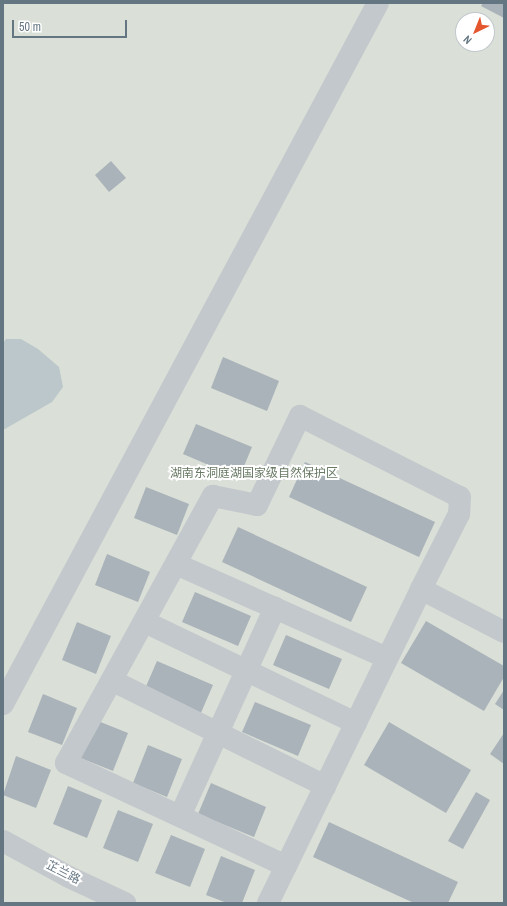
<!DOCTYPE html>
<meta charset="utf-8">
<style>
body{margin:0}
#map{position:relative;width:507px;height:906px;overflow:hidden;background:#fafaf8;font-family:"Archivo Narrow","Noto Sans SC",sans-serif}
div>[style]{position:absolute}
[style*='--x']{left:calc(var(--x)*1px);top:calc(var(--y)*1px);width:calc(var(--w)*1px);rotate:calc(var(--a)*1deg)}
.green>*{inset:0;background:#dadfd7}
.water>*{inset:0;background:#bbc7cb}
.building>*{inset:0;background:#aab3b9}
.minor>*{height:22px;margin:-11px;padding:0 11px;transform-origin:11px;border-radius:11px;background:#c3c8cc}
span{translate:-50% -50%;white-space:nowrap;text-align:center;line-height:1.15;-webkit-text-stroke:4px #fff;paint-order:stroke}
.park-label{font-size:12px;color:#687a64}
.street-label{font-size:12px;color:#657683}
.frame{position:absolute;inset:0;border:4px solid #657683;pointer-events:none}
.north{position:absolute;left:455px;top:12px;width:40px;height:40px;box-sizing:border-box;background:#fff;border:1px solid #c1c8cd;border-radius:50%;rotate:223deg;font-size:11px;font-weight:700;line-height:16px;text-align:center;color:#657683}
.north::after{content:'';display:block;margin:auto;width:14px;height:18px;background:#e4572e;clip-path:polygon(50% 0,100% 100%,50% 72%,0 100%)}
.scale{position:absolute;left:12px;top:20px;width:115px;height:18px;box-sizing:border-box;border:2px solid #657683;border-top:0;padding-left:5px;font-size:12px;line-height:14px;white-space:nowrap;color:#657683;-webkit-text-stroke:3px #fff;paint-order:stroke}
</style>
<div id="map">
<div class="green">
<i style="clip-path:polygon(evenodd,3px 3px,504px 3px,504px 903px,3px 903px,3px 3px,463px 20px,487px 20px,487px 44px,463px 44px,463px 20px)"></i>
</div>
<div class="water">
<i style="clip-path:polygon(6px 339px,21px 339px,38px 349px,59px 367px,63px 387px,52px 402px,3px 430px,3px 343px)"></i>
</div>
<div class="building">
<i style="clip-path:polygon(483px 3px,504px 3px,504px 18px,481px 6px)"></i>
<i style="clip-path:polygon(111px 161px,126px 178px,109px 192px,95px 175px)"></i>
<i style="clip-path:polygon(223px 357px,279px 381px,267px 411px,211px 388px)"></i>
<i style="clip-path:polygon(196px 424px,252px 447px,239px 478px,183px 454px)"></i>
<i style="clip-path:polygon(305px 462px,435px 522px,419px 557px,289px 497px)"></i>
<i style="clip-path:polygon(146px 487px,189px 504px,177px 535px,134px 518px)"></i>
<i style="clip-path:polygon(238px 527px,367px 587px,351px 622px,222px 562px)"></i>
<i style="clip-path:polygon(107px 554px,150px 572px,138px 602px,95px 585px)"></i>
<i style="clip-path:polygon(195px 592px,251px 616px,238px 646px,182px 622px)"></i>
<i style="clip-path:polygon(426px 621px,504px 666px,504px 677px,484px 711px,401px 663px)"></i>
<i style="clip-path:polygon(77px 622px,111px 636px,96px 674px,62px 660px)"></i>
<i style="clip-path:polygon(286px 635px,342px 659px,329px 689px,273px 665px)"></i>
<i style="clip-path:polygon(157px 661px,213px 685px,200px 715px,144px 691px)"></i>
<i style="clip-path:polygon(504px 690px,504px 710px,495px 704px)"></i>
<i style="clip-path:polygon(43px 694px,77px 708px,62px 745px,28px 732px)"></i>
<i style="clip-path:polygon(255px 702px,311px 725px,298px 756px,242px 732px)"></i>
<i style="clip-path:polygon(93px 719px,128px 733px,113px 771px,78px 757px)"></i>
<i style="clip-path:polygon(389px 722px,471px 770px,446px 813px,364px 765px)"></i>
<i style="clip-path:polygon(504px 733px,504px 764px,490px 754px)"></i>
<i style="clip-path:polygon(148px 745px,182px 759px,167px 797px,133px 783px)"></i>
<i style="clip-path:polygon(16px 756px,51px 770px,36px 808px,3px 795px)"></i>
<i style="clip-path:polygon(211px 783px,266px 807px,254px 837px,198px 814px)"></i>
<i style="clip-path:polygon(68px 786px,102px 800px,87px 838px,53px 824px)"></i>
<i style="clip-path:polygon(476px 792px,490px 800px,463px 849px,448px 841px)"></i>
<i style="clip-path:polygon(118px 810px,153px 824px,138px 862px,103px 848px)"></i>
<i style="clip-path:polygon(329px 822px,458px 882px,448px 903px,414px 903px,313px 857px)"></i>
<i style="clip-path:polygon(171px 835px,205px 849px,190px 887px,155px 873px)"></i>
<i style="clip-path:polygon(221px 856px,255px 870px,242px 903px,227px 903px,206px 895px)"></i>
</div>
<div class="minor">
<i style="--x:176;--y:564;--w:231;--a:24"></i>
<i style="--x:145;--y:622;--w:234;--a:25.6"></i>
<i style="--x:113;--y:681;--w:237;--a:26.3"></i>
<i style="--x:3;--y:704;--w:795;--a:-61.86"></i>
<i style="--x:180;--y:816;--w:229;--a:-65.5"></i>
<i style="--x:3;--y:841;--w:75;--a:28.6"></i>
<i style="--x:69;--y:877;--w:62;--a:24.9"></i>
<i style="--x:286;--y:866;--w:243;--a:-154.9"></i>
<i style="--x:66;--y:763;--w:305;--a:-61.2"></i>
<i style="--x:213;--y:496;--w:45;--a:11.6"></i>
<i style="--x:257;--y:505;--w:99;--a:-64.2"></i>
<i style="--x:300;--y:416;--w:179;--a:26.9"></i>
<i style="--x:460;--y:497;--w:17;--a:93"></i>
<i style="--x:459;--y:514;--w:84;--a:116.9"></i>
<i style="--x:421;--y:589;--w:93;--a:27.4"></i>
<i style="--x:268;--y:903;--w:349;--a:-64"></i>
</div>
<div class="park-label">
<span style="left:254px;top:474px">湖南东洞庭湖国家级自然保护区</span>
</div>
<div class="street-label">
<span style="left:63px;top:873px;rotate:27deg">芷兰路</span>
</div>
<div class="frame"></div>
<div class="north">N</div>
<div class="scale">50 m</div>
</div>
